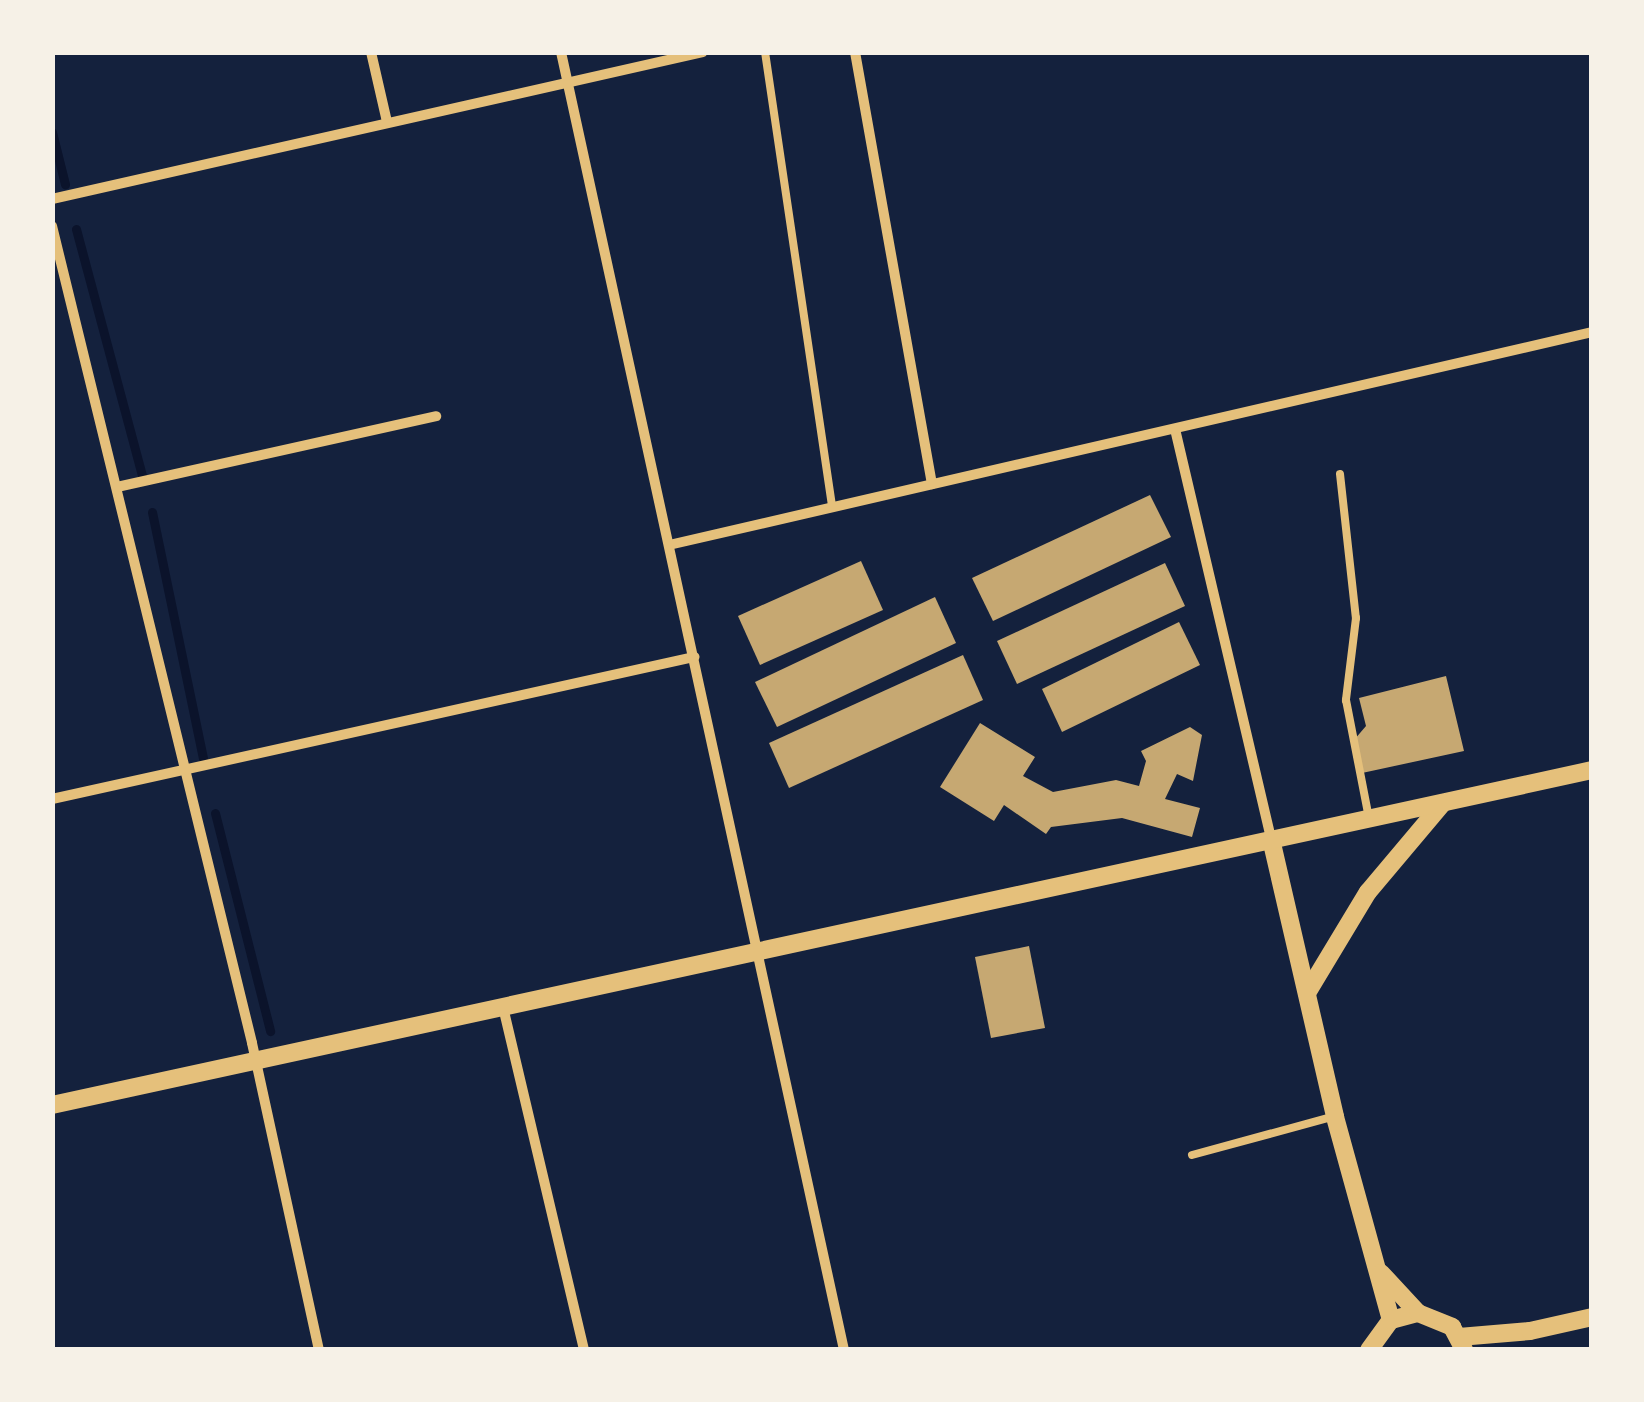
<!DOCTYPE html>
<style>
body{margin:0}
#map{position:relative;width:1644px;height:1402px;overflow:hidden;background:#14213d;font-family:Jost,sans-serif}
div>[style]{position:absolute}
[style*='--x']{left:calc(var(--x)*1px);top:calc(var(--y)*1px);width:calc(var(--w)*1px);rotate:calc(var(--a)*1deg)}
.stream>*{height:9px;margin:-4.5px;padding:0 4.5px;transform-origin:4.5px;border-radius:4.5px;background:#0b132b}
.building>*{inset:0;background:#c6a872}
.service>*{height:8px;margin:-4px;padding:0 4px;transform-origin:4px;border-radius:4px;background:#e5c07b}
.minor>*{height:10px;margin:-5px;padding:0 5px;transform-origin:5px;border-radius:5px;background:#e5c07b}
.tertiary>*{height:18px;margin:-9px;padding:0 9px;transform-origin:9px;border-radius:9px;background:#e5c07b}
span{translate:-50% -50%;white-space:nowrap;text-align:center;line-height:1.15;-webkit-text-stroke:8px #f6f1e7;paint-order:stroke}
.frame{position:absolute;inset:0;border:55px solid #f6f1e7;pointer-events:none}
</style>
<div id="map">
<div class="stream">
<i style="--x:52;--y:132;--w:54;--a:76"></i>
<i style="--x:76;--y:229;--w:255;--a:75"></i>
<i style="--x:152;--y:512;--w:251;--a:78.3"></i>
<i style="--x:215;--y:813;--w:225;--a:75.8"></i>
</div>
<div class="building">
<i style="clip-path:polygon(1150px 495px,1171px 537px,993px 621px,972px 578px)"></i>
<i style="clip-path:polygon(861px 561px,883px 610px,760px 665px,738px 616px)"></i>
<i style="clip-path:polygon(1165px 563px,1185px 606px,1017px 684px,997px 641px)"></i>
<i style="clip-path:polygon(935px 597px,956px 643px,777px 727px,755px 682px)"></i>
<i style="clip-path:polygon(1179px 622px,1200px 665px,1062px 732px,1042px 689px)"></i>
<i style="clip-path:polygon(963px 655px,983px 700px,789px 788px,769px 743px)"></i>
<i style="clip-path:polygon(1446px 676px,1464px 751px,1362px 773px,1354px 740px,1366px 726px,1359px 698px)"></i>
<i style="clip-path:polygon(980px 723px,1035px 757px,1023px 776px,1053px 792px,1116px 780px,1139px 786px,1146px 761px,1141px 751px,1190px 727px,1202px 735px,1193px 781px,1177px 774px,1165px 799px,1200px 808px,1192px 837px,1122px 818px,1051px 827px,1046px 834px,1004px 805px,994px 821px,940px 787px)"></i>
<i style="clip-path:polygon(1029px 946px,1045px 1028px,991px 1038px,975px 957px)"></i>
</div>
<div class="service">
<i style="--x:765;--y:52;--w:460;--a:81.6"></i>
<i style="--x:1340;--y:474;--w:145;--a:83.7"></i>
<i style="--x:1356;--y:618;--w:83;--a:97"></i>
<i style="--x:1346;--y:700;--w:120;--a:79"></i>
<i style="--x:1192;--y:1155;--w:145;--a:-15.2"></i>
</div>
<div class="minor">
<i style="--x:371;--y:52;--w:72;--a:77.1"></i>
<i style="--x:561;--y:52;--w:1328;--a:77.7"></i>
<i style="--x:855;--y:52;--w:439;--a:79.9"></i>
<i style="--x:52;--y:199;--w:667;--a:-12.72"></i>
<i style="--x:52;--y:226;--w:841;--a:76.24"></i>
<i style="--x:252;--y:1043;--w:314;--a:77.7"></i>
<i style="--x:1175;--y:429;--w:421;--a:76.8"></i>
<i style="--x:117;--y:487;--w:327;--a:-12.5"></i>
<i style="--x:669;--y:545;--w:947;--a:-12.99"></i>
<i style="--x:52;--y:799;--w:658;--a:-12.47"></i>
<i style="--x:503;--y:1007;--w:352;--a:76.7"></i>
</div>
<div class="tertiary">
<i style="--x:1271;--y:839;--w:285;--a:77"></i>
<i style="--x:1335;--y:1117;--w:211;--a:74.6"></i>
<i style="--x:1307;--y:993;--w:118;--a:-58.9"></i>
<i style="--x:1368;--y:892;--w:116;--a:-49.9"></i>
<i style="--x:52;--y:1105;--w:1576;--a:-12.27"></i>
<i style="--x:1381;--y:1273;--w:54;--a:47.2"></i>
<i style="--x:1459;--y:1337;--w:71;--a:-4.8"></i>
<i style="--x:1530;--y:1331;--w:64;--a:-12.7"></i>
<i style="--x:1369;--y:1350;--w:37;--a:-54"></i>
<i style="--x:1391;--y:1320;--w:28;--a:-15"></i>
<i style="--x:1418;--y:1313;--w:37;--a:22"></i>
<i style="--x:1452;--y:1327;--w:26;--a:62"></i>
</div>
<div class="frame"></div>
</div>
